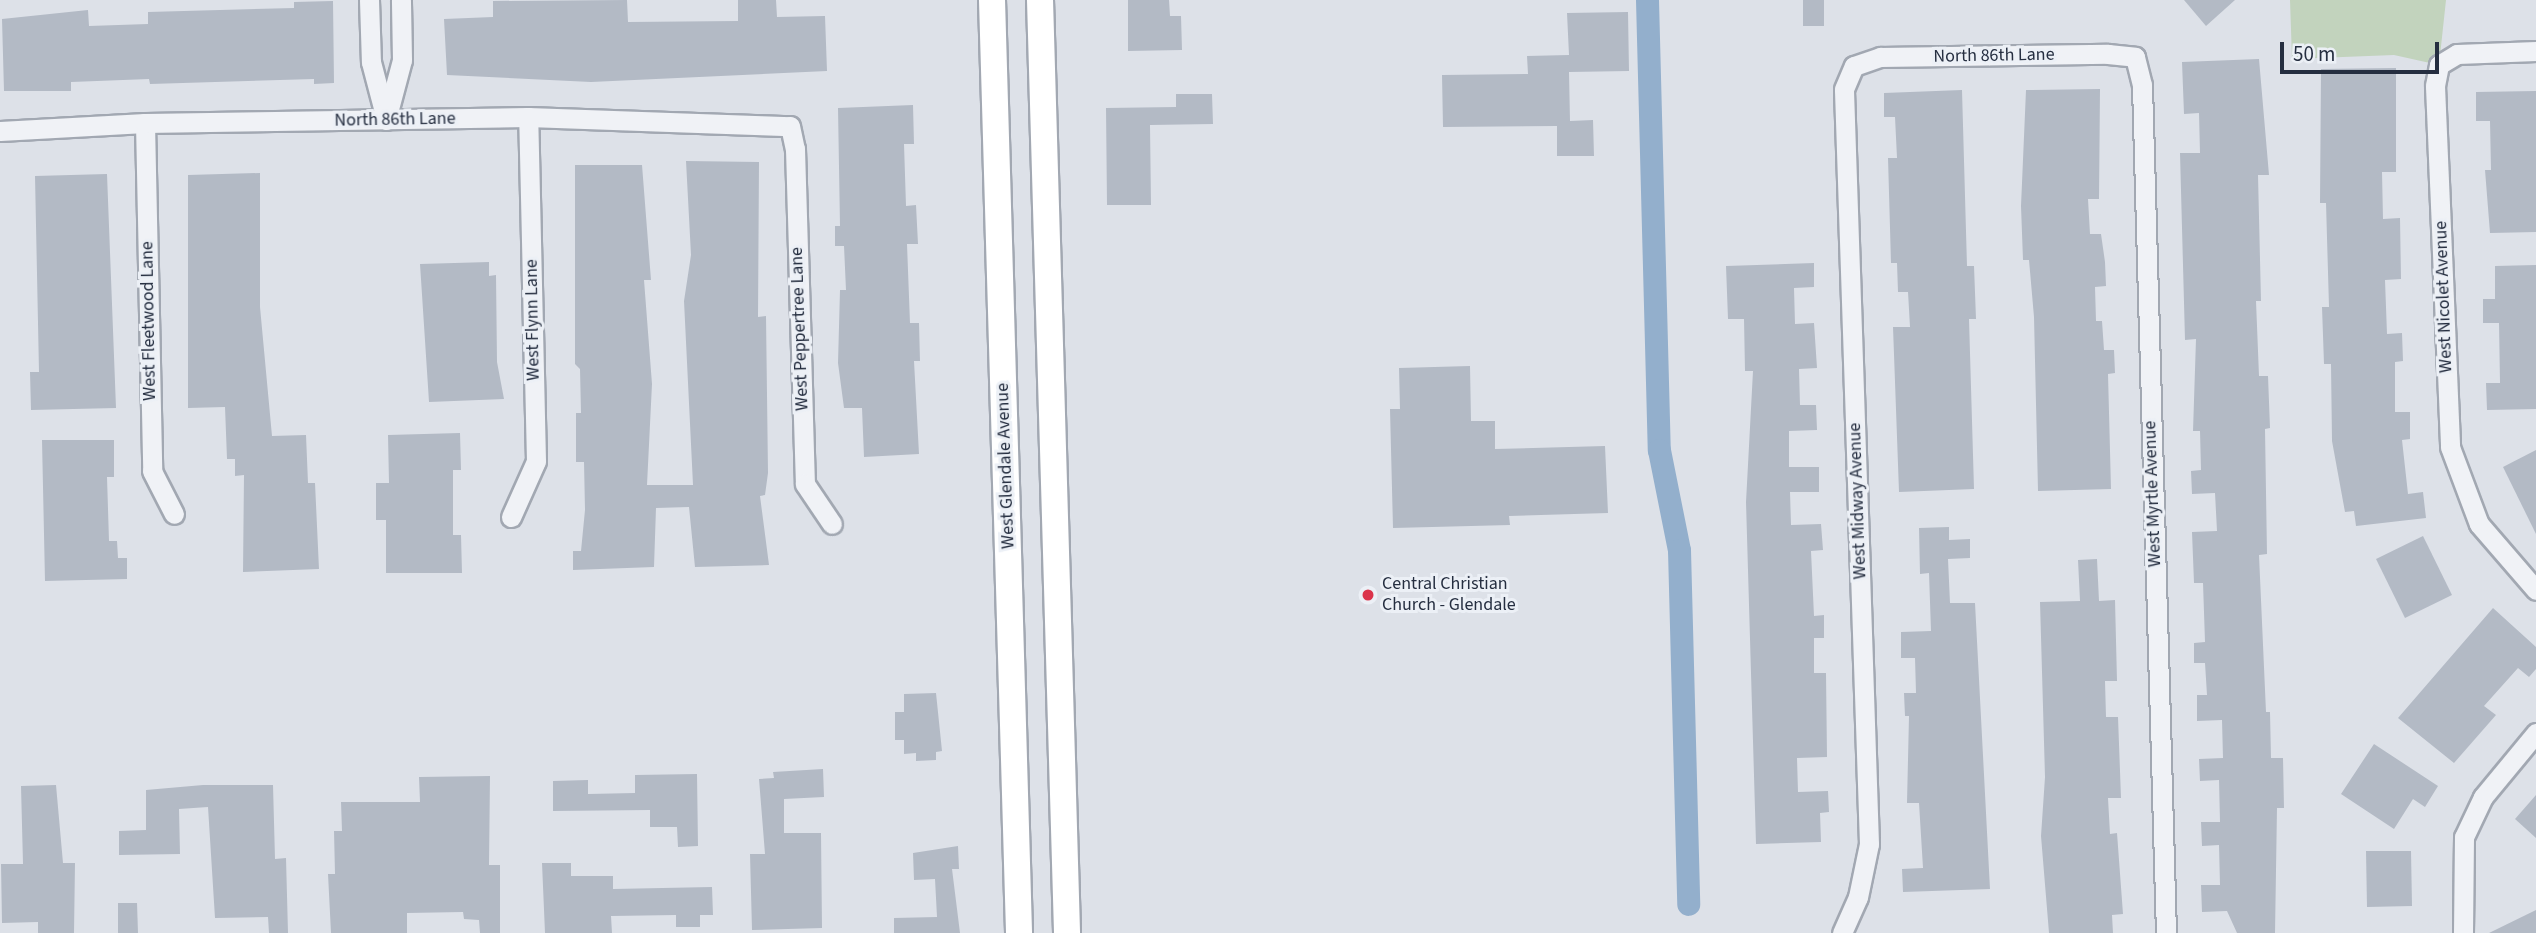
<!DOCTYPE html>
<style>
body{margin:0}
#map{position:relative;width:2536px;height:933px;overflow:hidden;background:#dde1e8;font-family:"Source Sans 3",sans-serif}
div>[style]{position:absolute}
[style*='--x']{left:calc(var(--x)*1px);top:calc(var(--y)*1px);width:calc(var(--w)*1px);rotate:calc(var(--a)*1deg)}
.green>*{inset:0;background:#c2d3bd}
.canal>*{height:23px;margin:-11.5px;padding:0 11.5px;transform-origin:11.5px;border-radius:11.5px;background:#93afcc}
.building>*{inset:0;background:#b3bac5}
.roads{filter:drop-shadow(2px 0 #a2a8b2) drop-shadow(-2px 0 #a2a8b2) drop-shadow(0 2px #a2a8b2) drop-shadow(0 -2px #a2a8b2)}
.minor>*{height:19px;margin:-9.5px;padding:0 9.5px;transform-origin:9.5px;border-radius:9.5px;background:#f0f2f6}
.secondary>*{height:26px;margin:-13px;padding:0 13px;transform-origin:13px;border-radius:13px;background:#fff}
.dots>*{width:19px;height:19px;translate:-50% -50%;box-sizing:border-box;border:4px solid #ecf0f6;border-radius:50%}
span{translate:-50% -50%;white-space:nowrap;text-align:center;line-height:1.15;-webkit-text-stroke:6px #ecf0f6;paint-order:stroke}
.street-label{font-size:18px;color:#252e40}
.poi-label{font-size:18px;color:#252e40}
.left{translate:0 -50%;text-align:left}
.scale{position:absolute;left:2280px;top:42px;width:159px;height:32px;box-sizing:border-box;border:4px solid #252e40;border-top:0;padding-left:9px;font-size:21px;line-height:24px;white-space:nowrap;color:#252e40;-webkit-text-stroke:5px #ecf0f6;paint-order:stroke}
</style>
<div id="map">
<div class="green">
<i style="clip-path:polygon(2290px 0,2446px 0,2439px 65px,2394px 55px,2292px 59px)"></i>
</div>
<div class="canal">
<i style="--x:1647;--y:0;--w:450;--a:88.5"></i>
<i style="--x:1659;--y:450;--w:102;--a:78.7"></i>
<i style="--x:1679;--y:550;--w:354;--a:88.5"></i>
</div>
<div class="building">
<i style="clip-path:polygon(627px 0,628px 22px,738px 21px,738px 0,776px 0,777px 17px,825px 16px,827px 71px,591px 82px,447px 75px,444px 19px,493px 17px,493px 1px)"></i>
<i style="clip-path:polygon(1128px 0,1169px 0,1170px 16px,1181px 16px,1182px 50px,1128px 51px)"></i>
<i style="clip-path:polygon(1803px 0,1824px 0,1824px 26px,1803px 26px)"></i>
<i style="clip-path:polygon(2184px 0,2235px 0,2206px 26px)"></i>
<i style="clip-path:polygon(333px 1px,334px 83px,314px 84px,314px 79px,150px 84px,149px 79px,71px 82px,71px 91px,4px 91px,2px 19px,88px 10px,89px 26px,148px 24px,148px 12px,294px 8px,294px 2px)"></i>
<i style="clip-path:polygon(1628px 12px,1629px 71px,1569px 72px,1570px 121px,1593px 120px,1594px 156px,1557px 156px,1557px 126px,1443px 127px,1442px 75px,1528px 74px,1527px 56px,1569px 55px,1567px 13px)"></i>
<i style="clip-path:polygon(2259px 59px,2269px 175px,2258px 175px,2261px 301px,2256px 301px,2259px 376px,2268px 376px,2270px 428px,2265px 429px,2267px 554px,2259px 555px,2266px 712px,2270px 712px,2271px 758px,2283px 758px,2284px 808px,2277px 808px,2275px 933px,2237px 933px,2227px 911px,2202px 912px,2201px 885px,2220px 885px,2219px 845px,2202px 846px,2201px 822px,2220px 822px,2219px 780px,2200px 781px,2199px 759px,2223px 758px,2222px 720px,2197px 721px,2197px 695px,2207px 695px,2205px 663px,2194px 663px,2194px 643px,2205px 642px,2203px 583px,2194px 583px,2192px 532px,2217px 531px,2215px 493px,2192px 494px,2191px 471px,2201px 470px,2200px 431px,2193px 431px,2196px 339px,2185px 340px,2180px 153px,2200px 153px,2199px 113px,2184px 114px,2182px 62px)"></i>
<i style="clip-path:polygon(2396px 68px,2396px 172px,2382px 172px,2383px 219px,2400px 218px,2401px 279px,2385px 280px,2387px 334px,2402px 333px,2403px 361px,2395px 362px,2395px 412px,2410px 412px,2410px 439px,2402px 440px,2408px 494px,2423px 492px,2426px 518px,2356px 526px,2354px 511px,2345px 512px,2332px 441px,2331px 364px,2324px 364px,2322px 307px,2329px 307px,2326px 203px,2320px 203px,2321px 69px)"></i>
<i style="clip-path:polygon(2100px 89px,2099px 199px,2088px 199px,2090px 234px,2101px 234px,2105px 262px,2106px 286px,2095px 287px,2096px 321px,2102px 321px,2104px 350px,2114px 350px,2115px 373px,2108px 374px,2111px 489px,2038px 491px,2034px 317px,2029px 260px,2023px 260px,2021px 206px,2026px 90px)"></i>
<i style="clip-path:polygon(1962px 90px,1967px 266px,1974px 266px,1976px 319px,1969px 319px,1974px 489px,1899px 492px,1893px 327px,1910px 327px,1908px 292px,1898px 292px,1897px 263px,1891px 263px,1888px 158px,1897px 158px,1895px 117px,1884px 117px,1884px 93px)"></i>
<i style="clip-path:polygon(2536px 91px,2536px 232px,2490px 233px,2485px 170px,2491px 170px,2490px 121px,2476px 121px,2476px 92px)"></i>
<i style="clip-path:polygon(1176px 94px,1212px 94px,1213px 124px,1150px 125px,1151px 205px,1107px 205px,1106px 108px,1176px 107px)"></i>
<i style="clip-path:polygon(913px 105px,914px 144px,904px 144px,906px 206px,916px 205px,918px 244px,907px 244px,910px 323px,919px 323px,920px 361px,914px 361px,919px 454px,864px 457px,862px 408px,844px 408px,838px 363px,840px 290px,846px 290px,844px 246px,835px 246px,835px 226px,840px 226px,838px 108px)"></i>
<i style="clip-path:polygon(686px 161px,759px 162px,758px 317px,766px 316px,768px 473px,765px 495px,760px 496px,769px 565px,695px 567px,689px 507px,656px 508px,654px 567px,573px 570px,573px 551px,581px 551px,585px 510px,584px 462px,576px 462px,576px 413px,581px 413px,580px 369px,575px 364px,575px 165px,642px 165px,651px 280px,644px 280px,652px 384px,647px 485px,693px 485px,684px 301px,691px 255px)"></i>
<i style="clip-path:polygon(260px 173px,260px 307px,272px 436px,306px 435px,308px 483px,315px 483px,319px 569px,243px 572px,244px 475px,235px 476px,235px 459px,227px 459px,225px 407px,188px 408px,188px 175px)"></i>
<i style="clip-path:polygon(107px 174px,116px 408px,31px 410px,30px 372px,39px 372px,35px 176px)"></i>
<i style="clip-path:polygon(489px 262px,489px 276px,496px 275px,497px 362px,504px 399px,429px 402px,420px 264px)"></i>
<i style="clip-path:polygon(1814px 263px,1814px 287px,1794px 288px,1795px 324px,1814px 323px,1817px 368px,1799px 369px,1800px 405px,1816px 405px,1817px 430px,1789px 431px,1789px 467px,1819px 467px,1819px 492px,1790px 492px,1791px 525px,1821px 524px,1823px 550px,1811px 551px,1814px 616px,1824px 615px,1824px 638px,1814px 638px,1814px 673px,1826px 673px,1827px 757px,1797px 758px,1798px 792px,1828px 791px,1829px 812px,1820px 813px,1821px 842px,1756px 844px,1746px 502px,1753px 371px,1745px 371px,1744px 319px,1728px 319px,1726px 266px)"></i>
<i style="clip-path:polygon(2536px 265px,2536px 409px,2487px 410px,2486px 383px,2500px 383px,2499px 323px,2483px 323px,2483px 299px,2495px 299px,2495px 266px)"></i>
<i style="clip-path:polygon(1470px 366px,1471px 421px,1495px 421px,1495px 449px,1605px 446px,1608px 513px,1509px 516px,1510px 525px,1393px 528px,1390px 409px,1400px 409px,1399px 368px)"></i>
<i style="clip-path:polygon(460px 433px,461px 470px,453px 470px,453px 535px,461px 535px,462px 573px,386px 573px,386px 520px,376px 520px,376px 483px,389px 483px,388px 435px)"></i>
<i style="clip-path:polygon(42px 440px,114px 440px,114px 477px,107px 477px,109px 541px,117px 541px,118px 558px,127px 558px,127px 579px,45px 581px)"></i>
<i style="clip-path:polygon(2536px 450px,2536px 534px,2503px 467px)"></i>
<i style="clip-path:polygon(1949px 527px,1949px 540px,1970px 539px,1970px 558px,1948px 559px,1950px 603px,1975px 603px,1990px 889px,1903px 892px,1902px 869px,1923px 868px,1919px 803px,1907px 803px,1909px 716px,1905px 716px,1904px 693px,1916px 693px,1915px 658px,1901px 658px,1901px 632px,1931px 631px,1929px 573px,1920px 574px,1919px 528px)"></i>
<i style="clip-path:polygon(2423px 536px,2452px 595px,2405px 618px,2376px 559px)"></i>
<i style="clip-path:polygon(2097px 559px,2099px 601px,2115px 600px,2117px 681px,2105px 681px,2106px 717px,2118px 717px,2121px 798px,2108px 798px,2110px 834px,2117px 833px,2123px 914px,2112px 915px,2113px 933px,2049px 933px,2041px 836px,2045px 777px,2040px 602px,2080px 601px,2078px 560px)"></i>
<i style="clip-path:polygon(2493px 608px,2536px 647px,2536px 669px,2529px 677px,2518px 668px,2484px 706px,2496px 715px,2454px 763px,2398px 718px)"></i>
<i style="clip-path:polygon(936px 693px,942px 751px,936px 752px,936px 760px,916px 761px,916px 753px,904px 754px,904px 740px,895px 740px,895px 712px,904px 712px,904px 694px)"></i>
<i style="clip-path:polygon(2374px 744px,2438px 786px,2425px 807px,2413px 799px,2394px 829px,2341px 794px)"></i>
<i style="clip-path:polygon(823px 769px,824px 797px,784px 799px,784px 833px,821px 833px,822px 928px,752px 930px,750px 854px,765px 854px,759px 779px,774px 778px,773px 772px)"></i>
<i style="clip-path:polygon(697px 774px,698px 846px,678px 847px,677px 827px,650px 827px,650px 810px,553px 811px,553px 781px,588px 780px,588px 794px,635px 793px,635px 775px)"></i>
<i style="clip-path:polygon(490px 776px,489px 865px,500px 865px,500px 933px,480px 933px,479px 920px,464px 919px,463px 912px,407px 913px,407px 933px,331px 933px,328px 874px,335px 874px,334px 831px,342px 831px,341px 802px,420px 802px,419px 777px)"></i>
<i style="clip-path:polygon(56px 785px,63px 863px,75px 863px,74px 933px,38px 933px,38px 922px,2px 923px,1px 864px,23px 864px,21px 786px)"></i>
<i style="clip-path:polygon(203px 785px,273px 785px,275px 859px,286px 858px,288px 933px,269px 933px,268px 917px,215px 918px,208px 807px,179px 809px,180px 854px,119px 855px,119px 831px,146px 830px,146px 790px)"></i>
<i style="clip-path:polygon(2536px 795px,2536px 838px,2515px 819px)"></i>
<i style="clip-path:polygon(958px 846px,959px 869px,952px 869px,960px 933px,894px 933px,894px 918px,937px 917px,935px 879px,914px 880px,913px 853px)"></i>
<i style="clip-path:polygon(2366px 851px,2411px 851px,2412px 906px,2367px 907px)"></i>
<i style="clip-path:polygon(542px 863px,571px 863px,571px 876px,613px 876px,613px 889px,712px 887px,713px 915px,700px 915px,700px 927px,676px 927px,676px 915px,611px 916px,612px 933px,545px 933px)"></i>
<i style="clip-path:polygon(118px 903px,137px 903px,138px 933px,118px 933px)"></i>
<i style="clip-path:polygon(2536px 910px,2536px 933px,2489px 933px)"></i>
</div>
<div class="roads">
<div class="minor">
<i style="--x:369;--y:0;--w:62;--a:88.2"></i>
<i style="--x:371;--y:62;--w:59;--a:75.3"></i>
<i style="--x:2536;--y:51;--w:79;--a:177.8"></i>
<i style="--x:2457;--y:54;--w:21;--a:149"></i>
<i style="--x:2439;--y:65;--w:21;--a:101"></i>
<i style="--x:2435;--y:86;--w:361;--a:87.6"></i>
<i style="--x:2450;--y:447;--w:82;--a:69.4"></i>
<i style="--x:2479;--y:524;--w:87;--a:49.2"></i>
<i style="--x:386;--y:120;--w:62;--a:-75.1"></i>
<i style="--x:402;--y:60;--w:60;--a:-91"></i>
<i style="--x:145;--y:123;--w:348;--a:88.8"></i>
<i style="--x:152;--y:471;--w:48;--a:62.9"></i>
<i style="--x:0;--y:131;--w:145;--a:-3.2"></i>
<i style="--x:145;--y:123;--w:383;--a:-0.9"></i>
<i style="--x:528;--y:117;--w:262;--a:2"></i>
<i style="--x:790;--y:126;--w:24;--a:78"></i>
<i style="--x:795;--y:149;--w:335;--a:88.3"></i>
<i style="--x:805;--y:484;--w:48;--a:56"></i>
<i style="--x:511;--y:517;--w:61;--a:-65.9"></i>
<i style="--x:536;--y:461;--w:344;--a:-91.3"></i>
<i style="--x:1842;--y:933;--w:39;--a:-66"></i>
<i style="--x:1858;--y:897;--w:54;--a:-78.3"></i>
<i style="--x:1869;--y:844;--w:755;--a:-91.9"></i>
<i style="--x:1844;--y:89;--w:25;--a:-67"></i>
<i style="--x:1854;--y:66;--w:28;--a:-19"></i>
<i style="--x:1880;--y:57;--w:228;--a:-0.8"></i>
<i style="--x:2108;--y:54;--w:27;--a:6"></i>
<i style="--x:2135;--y:57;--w:29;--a:76"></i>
<i style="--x:2142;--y:85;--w:848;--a:88.38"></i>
<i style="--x:2463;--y:933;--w:96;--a:-89.4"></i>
<i style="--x:2464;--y:837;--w:44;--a:-64.6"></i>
<i style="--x:2483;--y:797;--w:83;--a:-50.4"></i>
</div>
<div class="secondary">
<i style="--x:992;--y:0;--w:933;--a:88.34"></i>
<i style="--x:1040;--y:0;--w:933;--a:88.34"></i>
</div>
</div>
<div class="dots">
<i style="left:1368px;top:595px;background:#db344b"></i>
</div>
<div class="street-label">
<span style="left:1994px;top:56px;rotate:-1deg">North 86th Lane</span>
<span style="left:395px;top:120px;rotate:-1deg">North 86th Lane</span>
<span style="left:2444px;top:297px;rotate:-92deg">West Nicolet Avenue</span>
<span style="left:533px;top:320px;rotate:-91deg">West Flynn Lane</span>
<span style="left:149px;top:321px;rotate:-91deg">West Fleetwood Lane</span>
<span style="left:800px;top:329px;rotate:-92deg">West Peppertree Lane</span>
<span style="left:1006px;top:466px;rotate:-92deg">West Glendale Avenue</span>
<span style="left:2153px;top:494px;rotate:-92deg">West Myrtle Avenue</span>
<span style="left:1858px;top:501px;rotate:-92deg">West Midway Avenue</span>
</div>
<div class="poi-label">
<span class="left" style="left:1382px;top:595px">Central Christian<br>Church - Glendale</span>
</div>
<div class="scale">50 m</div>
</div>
